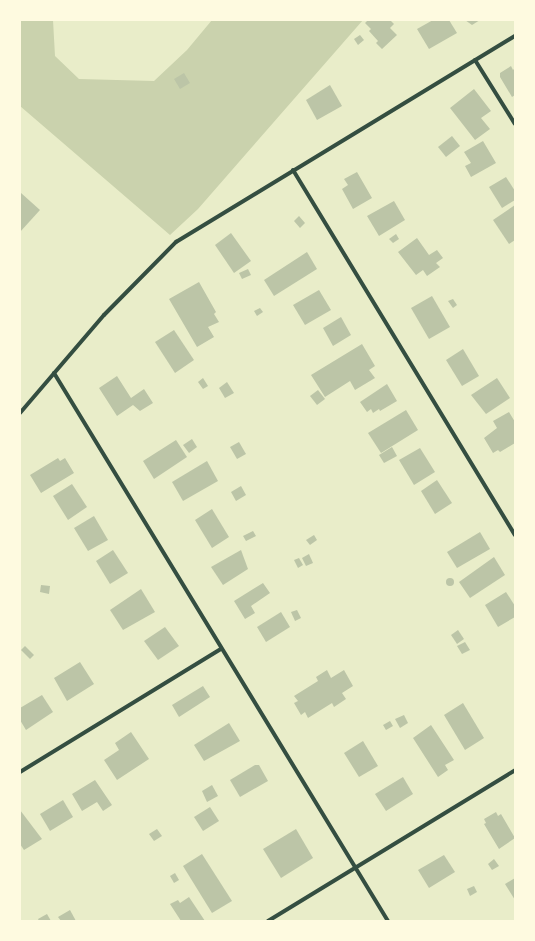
<!DOCTYPE html>
<style>
body{margin:0}
#map{position:relative;width:535px;height:941px;overflow:hidden;background:#e9edc9;font-family:Overpass,sans-serif}
div>[style]{position:absolute}
[style*='--x']{left:calc(var(--x)*1px);top:calc(var(--y)*1px);width:calc(var(--w)*1px);rotate:calc(var(--a)*1deg)}
.green>*{inset:0;background:#cad2ad}
.building>*{inset:0;background:#bcc5a7}
.round{border-radius:50%}
.minor>*{height:4px;margin:-2px;padding:0 2px;transform-origin:2px;border-radius:2px;background:#344e41}
span{translate:-50% -50%;white-space:nowrap;text-align:center;line-height:1.15;-webkit-text-stroke:3px #fefae0;paint-order:stroke}
.frame{position:absolute;inset:0;border:21px solid #fefae0;pointer-events:none}
</style>
<div id="map">
<div class="green">
<i style="clip-path:polygon(20px 20px,53px 20px,55px 56px,79px 79px,154px 81px,187px 50px,212px 20px,363px 20px,198px 209px,170px 235px,20px 106px)"></i>
</div>
<div class="building">
<i style="clip-path:polygon(368px 20px,390px 20px,394px 24px,390px 28px,397px 35px,382px 49px,376px 43px,378px 41px,369px 31px,371px 29px,365px 23px)"></i>
<i style="clip-path:polygon(433px 20px,449px 20px,457px 33px,429px 49px,417px 29px)"></i>
<i style="clip-path:polygon(465px 20px,480px 20px,472px 25px)"></i>
<i style="clip-path:polygon(360px 35px,364px 40px,358px 45px,354px 39px)"></i>
<i style="clip-path:polygon(511px 66px,513px 70px,515px 68px,515px 95px,512px 97px,500px 77px,500px 73px)"></i>
<i style="clip-path:polygon(184px 73px,190px 83px,180px 89px,174px 79px)"></i>
<i style="clip-path:polygon(330px 85px,342px 106px,317px 120px,306px 100px)"></i>
<i style="clip-path:polygon(474px 89px,491px 111px,481px 118px,490px 129px,475px 140px,450px 108px)"></i>
<i style="clip-path:polygon(452px 136px,460px 146px,446px 157px,438px 147px)"></i>
<i style="clip-path:polygon(483px 141px,496px 163px,471px 177px,465px 166px,471px 163px,464px 152px)"></i>
<i style="clip-path:polygon(357px 172px,372px 198px,353px 209px,342px 189px,348px 185px,344px 179px)"></i>
<i style="clip-path:polygon(506px 177px,515px 191px,515px 200px,502px 208px,489px 187px)"></i>
<i style="clip-path:polygon(21px 193px,40px 210px,20px 232px,20px 194px)"></i>
<i style="clip-path:polygon(394px 201px,405px 220px,379px 236px,367px 216px)"></i>
<i style="clip-path:polygon(515px 205px,515px 240px,509px 244px,493px 220px)"></i>
<i style="clip-path:polygon(299px 216px,305px 223px,300px 228px,294px 221px)"></i>
<i style="clip-path:polygon(231px 233px,251px 261px,234px 273px,215px 245px)"></i>
<i style="clip-path:polygon(396px 234px,399px 239px,393px 243px,389px 239px)"></i>
<i style="clip-path:polygon(417px 238px,429px 255px,437px 250px,443px 258px,436px 263px,440px 267px,427px 276px,423px 270px,416px 275px,398px 252px)"></i>
<i style="clip-path:polygon(307px 252px,317px 269px,274px 296px,264px 280px)"></i>
<i style="clip-path:polygon(248px 269px,251px 275px,242px 279px,239px 273px)"></i>
<i style="clip-path:polygon(199px 282px,216px 312px,214px 314px,219px 322px,208px 327px,214px 337px,197px 347px,169px 299px)"></i>
<i style="clip-path:polygon(319px 290px,331px 310px,305px 325px,293px 305px)"></i>
<i style="clip-path:polygon(432px 296px,450px 327px,429px 339px,411px 308px)"></i>
<i style="clip-path:polygon(453px 299px,457px 305px,453px 308px,448px 301px)"></i>
<i style="clip-path:polygon(260px 308px,263px 312px,257px 316px,254px 311px)"></i>
<i style="clip-path:polygon(341px 317px,351px 335px,333px 346px,323px 328px)"></i>
<i style="clip-path:polygon(174px 330px,194px 360px,175px 373px,155px 342px)"></i>
<i style="clip-path:polygon(362px 344px,375px 366px,369px 370px,375px 378px,355px 390px,350px 381px,325px 397px,311px 375px)"></i>
<i style="clip-path:polygon(463px 349px,479px 376px,462px 386px,446px 360px)"></i>
<i style="clip-path:polygon(117px 376px,131px 398px,144px 389px,153px 403px,140px 411px,133px 405px,117px 416px,99px 388px)"></i>
<i style="clip-path:polygon(203px 378px,208px 386px,203px 389px,198px 382px)"></i>
<i style="clip-path:polygon(497px 378px,510px 398px,486px 414px,471px 395px)"></i>
<i style="clip-path:polygon(227px 382px,234px 393px,225px 398px,219px 388px)"></i>
<i style="clip-path:polygon(387px 384px,397px 401px,380px 411px,379px 409px,373px 413px,371px 409px,367px 412px,360px 402px)"></i>
<i style="clip-path:polygon(318px 390px,325px 399px,317px 405px,310px 396px)"></i>
<i style="clip-path:polygon(406px 410px,418px 430px,381px 453px,368px 433px)"></i>
<i style="clip-path:polygon(509px 412px,515px 422px,515px 443px,500px 452px,498px 450px,493px 453px,484px 438px,497px 428px,493px 421px)"></i>
<i style="clip-path:polygon(192px 439px,197px 447px,189px 453px,183px 445px)"></i>
<i style="clip-path:polygon(176px 440px,187px 457px,154px 479px,143px 461px)"></i>
<i style="clip-path:polygon(239px 442px,246px 454px,237px 459px,230px 447px)"></i>
<i style="clip-path:polygon(392px 447px,397px 456px,384px 463px,379px 455px)"></i>
<i style="clip-path:polygon(420px 448px,435px 472px,414px 485px,399px 460px)"></i>
<i style="clip-path:polygon(58px 458px,60px 461px,65px 458px,74px 473px,41px 493px,30px 475px)"></i>
<i style="clip-path:polygon(207px 461px,218px 481px,183px 501px,172px 482px)"></i>
<i style="clip-path:polygon(437px 480px,452px 503px,435px 514px,421px 491px)"></i>
<i style="clip-path:polygon(72px 484px,87px 507px,68px 520px,53px 496px)"></i>
<i style="clip-path:polygon(241px 486px,246px 495px,236px 501px,231px 492px)"></i>
<i style="clip-path:polygon(212px 509px,229px 537px,212px 548px,195px 520px)"></i>
<i style="clip-path:polygon(94px 516px,108px 540px,88px 551px,74px 528px)"></i>
<i style="clip-path:polygon(253px 531px,256px 536px,246px 541px,243px 536px)"></i>
<i style="clip-path:polygon(480px 532px,490px 549px,457px 568px,447px 552px)"></i>
<i style="clip-path:polygon(314px 535px,317px 540px,310px 545px,306px 540px)"></i>
<i style="clip-path:polygon(113px 550px,128px 573px,110px 584px,96px 561px)"></i>
<i style="clip-path:polygon(241px 550px,248px 569px,223px 585px,211px 567px)"></i>
<i style="clip-path:polygon(309px 554px,313px 563px,306px 566px,302px 558px)"></i>
<i style="clip-path:polygon(494px 557px,505px 575px,470px 598px,459px 582px)"></i>
<i style="clip-path:polygon(299px 558px,303px 565px,298px 568px,294px 560px)"></i>
<i class="round" style="left:446px;top:578px;width:8px;height:8px"></i>
<i style="clip-path:polygon(263px 583px,270px 593px,251px 606px,255px 613px,245px 619px,234px 601px)"></i>
<i style="clip-path:polygon(41px 585px,50px 586px,49px 594px,40px 592px)"></i>
<i style="clip-path:polygon(141px 589px,155px 612px,123px 630px,110px 610px)"></i>
<i style="clip-path:polygon(506px 592px,515px 606px,515px 617px,498px 627px,485px 605px)"></i>
<i style="clip-path:polygon(297px 610px,301px 618px,295px 621px,291px 612px)"></i>
<i style="clip-path:polygon(281px 612px,290px 627px,266px 642px,257px 627px)"></i>
<i style="clip-path:polygon(165px 627px,179px 646px,158px 660px,144px 641px)"></i>
<i style="clip-path:polygon(458px 630px,464px 639px,457px 644px,451px 635px)"></i>
<i style="clip-path:polygon(465px 642px,470px 650px,462px 654px,457px 646px)"></i>
<i style="clip-path:polygon(25px 646px,34px 655px,30px 659px,21px 650px)"></i>
<i style="clip-path:polygon(80px 662px,94px 684px,67px 701px,54px 678px)"></i>
<i style="clip-path:polygon(327px 670px,331px 678px,344px 670px,353px 686px,342px 693px,346px 699px,334px 707px,332px 703px,308px 718px,305px 712px,301px 715px,294px 703px,298px 701px,294px 696px,318px 681px,316px 677px)"></i>
<i style="clip-path:polygon(203px 686px,210px 697px,179px 717px,172px 705px)"></i>
<i style="clip-path:polygon(42px 695px,53px 712px,26px 730px,20px 720px,20px 708px)"></i>
<i style="clip-path:polygon(463px 703px,484px 738px,465px 750px,444px 715px)"></i>
<i style="clip-path:polygon(404px 715px,408px 723px,400px 728px,395px 719px)"></i>
<i style="clip-path:polygon(390px 721px,393px 726px,386px 730px,383px 725px)"></i>
<i style="clip-path:polygon(229px 723px,240px 741px,204px 761px,194px 745px)"></i>
<i style="clip-path:polygon(431px 725px,454px 760px,445px 765px,448px 770px,438px 777px,413px 738px)"></i>
<i style="clip-path:polygon(131px 732px,149px 759px,117px 780px,104px 760px,119px 750px,115px 743px)"></i>
<i style="clip-path:polygon(363px 741px,378px 766px,359px 777px,344px 753px)"></i>
<i style="clip-path:polygon(255px 765px,259px 765px,268px 781px,240px 797px,230px 780px)"></i>
<i style="clip-path:polygon(403px 777px,413px 794px,386px 811px,375px 794px)"></i>
<i style="clip-path:polygon(95px 780px,112px 805px,103px 811px,97px 802px,82px 811px,72px 794px)"></i>
<i style="clip-path:polygon(212px 785px,218px 796px,207px 802px,202px 791px)"></i>
<i style="clip-path:polygon(63px 800px,73px 817px,50px 831px,40px 814px)"></i>
<i style="clip-path:polygon(210px 807px,219px 821px,203px 831px,194px 817px)"></i>
<i style="clip-path:polygon(20px 810px,42px 839px,24px 850px,20px 844px)"></i>
<i style="clip-path:polygon(496px 812px,498px 816px,501px 814px,515px 838px,499px 849px,484px 824px,486px 823px,484px 819px)"></i>
<i style="clip-path:polygon(157px 829px,162px 836px,154px 841px,149px 834px)"></i>
<i style="clip-path:polygon(296px 829px,313px 858px,281px 878px,263px 849px)"></i>
<i style="clip-path:polygon(202px 854px,232px 901px,212px 913px,183px 866px)"></i>
<i style="clip-path:polygon(444px 855px,455px 872px,429px 888px,418px 870px)"></i>
<i style="clip-path:polygon(494px 859px,499px 866px,492px 870px,488px 864px)"></i>
<i style="clip-path:polygon(175px 873px,179px 880px,174px 883px,170px 876px)"></i>
<i style="clip-path:polygon(515px 878px,515px 900px,505px 884px)"></i>
<i style="clip-path:polygon(474px 886px,477px 892px,470px 896px,467px 889px)"></i>
<i style="clip-path:polygon(189px 897px,205px 921px,181px 921px,170px 904px,178px 900px,180px 903px)"></i>
<i style="clip-path:polygon(70px 910px,76px 921px,61px 921px,58px 917px)"></i>
<i style="clip-path:polygon(47px 914px,51px 921px,39px 921px,38px 919px)"></i>
</div>
<div class="minor">
<i style="--x:475;--y:60;--w:75;--a:58"></i>
<i style="--x:293;--y:170;--w:427;--a:58.7"></i>
<i style="--x:54;--y:373;--w:642;--a:58.64"></i>
<i style="--x:20;--y:413;--w:129;--a:-49.4"></i>
<i style="--x:104;--y:315;--w:103;--a:-45.4"></i>
<i style="--x:176;--y:242;--w:397;--a:-31.3"></i>
<i style="--x:20;--y:772;--w:236;--a:-31.5"></i>
<i style="--x:268;--y:921;--w:289;--a:-31.4"></i>
</div>
<div class="frame"></div>
</div>
